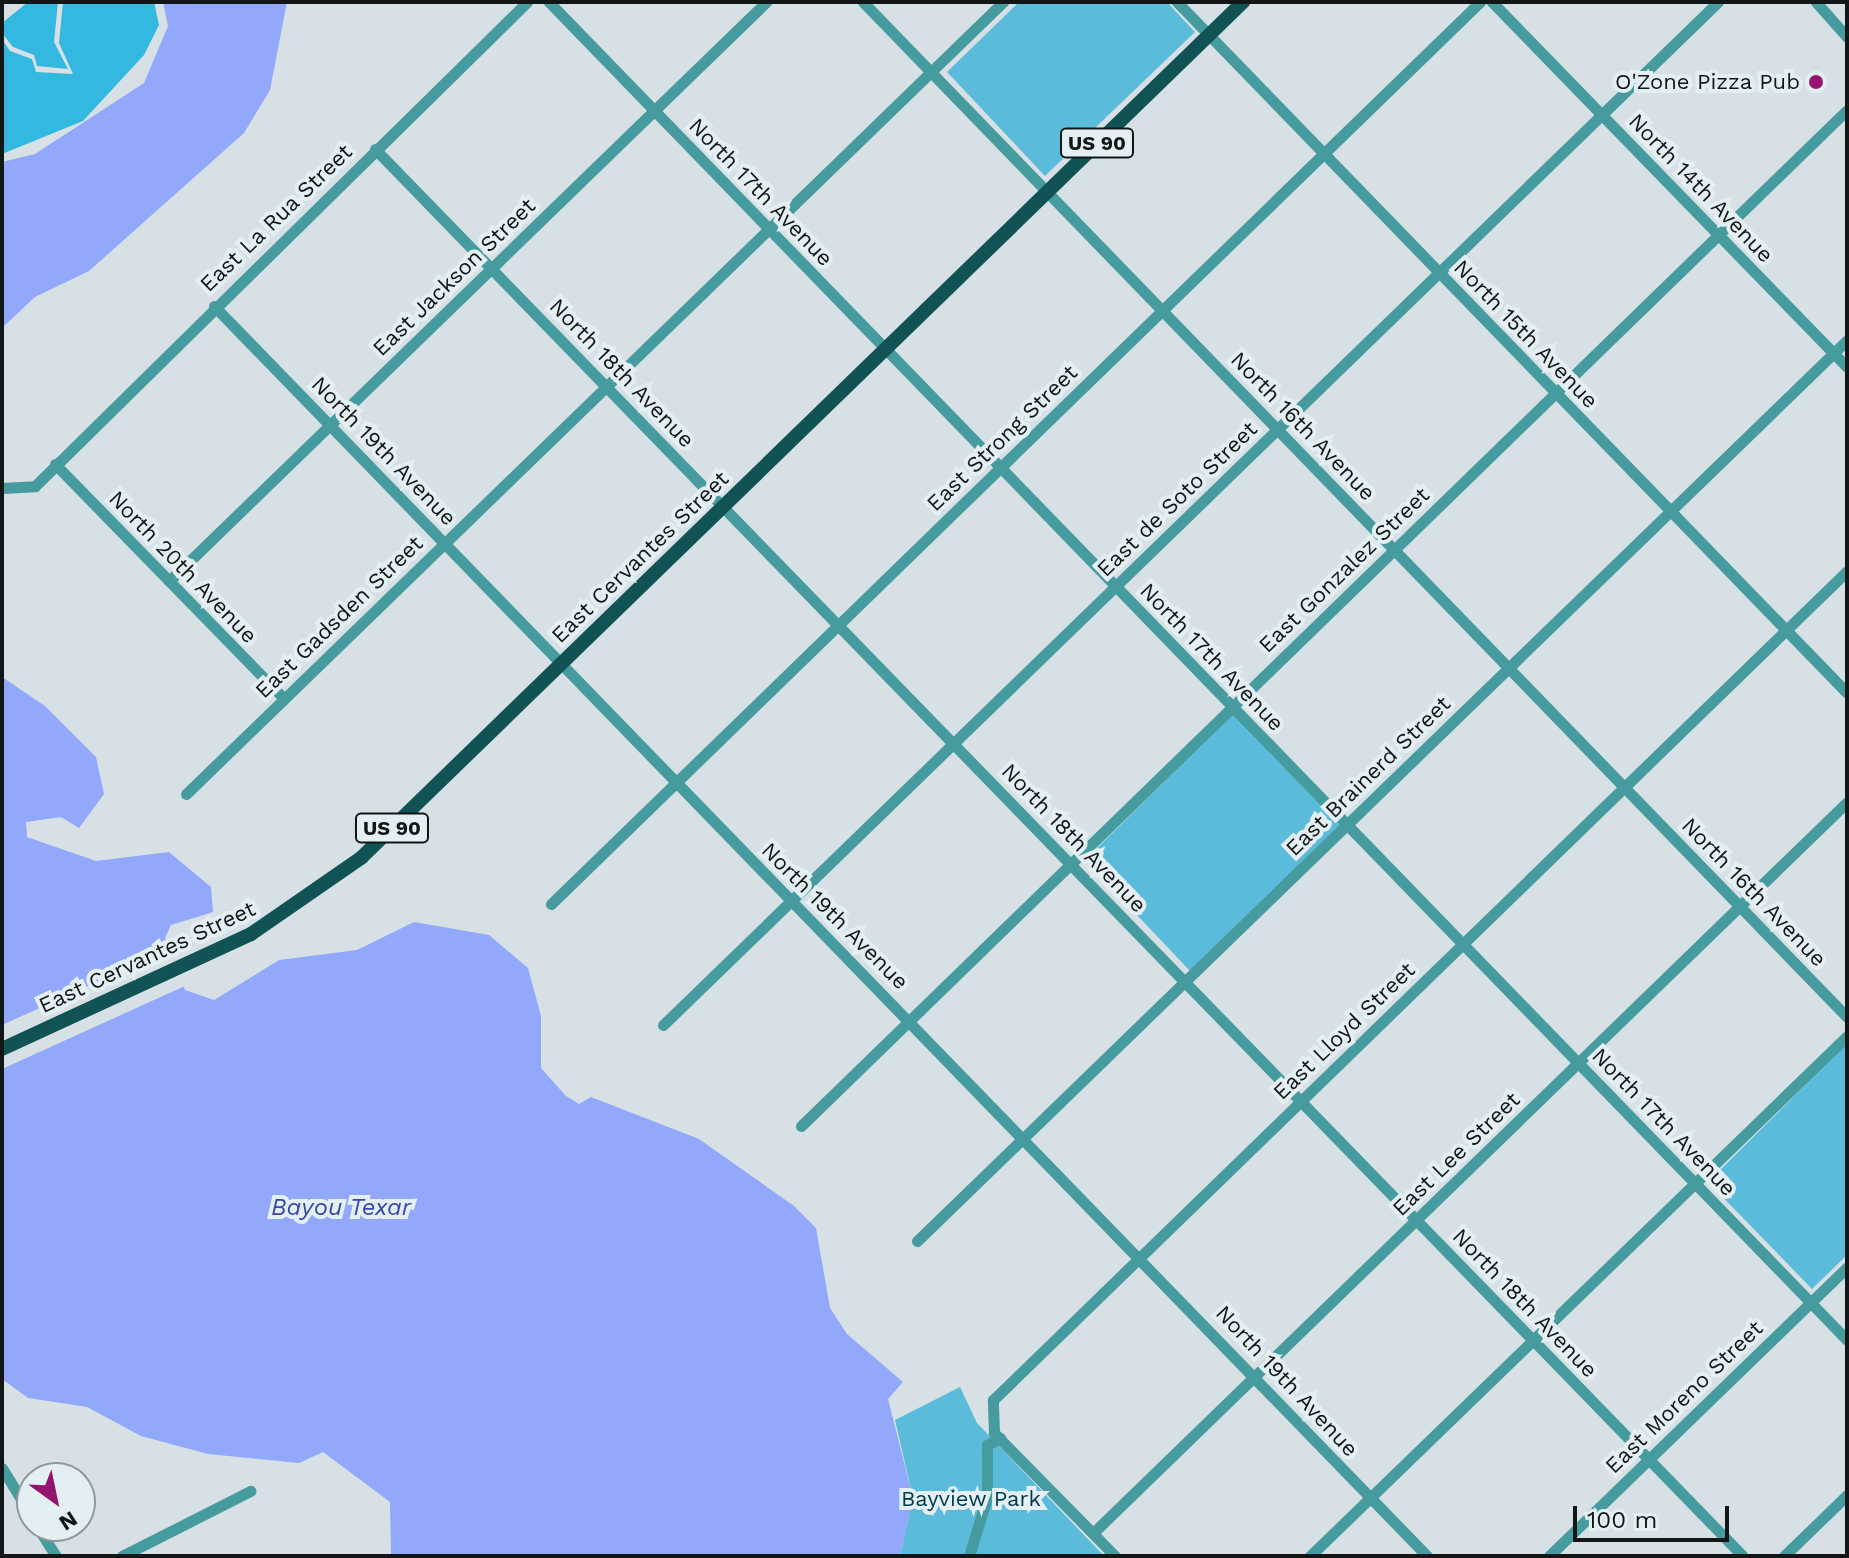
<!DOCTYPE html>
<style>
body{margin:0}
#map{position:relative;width:1849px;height:1558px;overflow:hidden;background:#d7e1e5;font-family:"Work Sans",sans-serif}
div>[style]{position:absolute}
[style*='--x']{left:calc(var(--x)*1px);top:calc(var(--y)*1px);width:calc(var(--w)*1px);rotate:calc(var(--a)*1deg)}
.green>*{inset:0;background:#5bbbdb}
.forest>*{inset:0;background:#33b9e0}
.water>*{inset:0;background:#91a8fb}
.pier>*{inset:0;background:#d7e1e5}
.minor>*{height:11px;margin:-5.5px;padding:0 5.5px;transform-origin:5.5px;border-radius:5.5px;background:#459b9e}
.major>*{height:14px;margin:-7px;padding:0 7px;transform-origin:7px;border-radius:7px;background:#115254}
.dots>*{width:22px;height:22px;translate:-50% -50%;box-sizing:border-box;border:4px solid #e4eff3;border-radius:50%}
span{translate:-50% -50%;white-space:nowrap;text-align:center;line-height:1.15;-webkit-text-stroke:8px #e4eff3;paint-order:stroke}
.shield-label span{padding:2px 6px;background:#e4eff3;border:2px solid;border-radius:6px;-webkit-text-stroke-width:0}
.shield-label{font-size:20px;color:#121617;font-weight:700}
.poi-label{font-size:22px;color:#121617}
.right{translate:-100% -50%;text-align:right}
.street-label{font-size:22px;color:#121617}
.park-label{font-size:22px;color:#003a4a}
.water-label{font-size:24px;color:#3749a7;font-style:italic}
.frame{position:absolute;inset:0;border:4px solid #121617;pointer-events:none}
.north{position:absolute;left:16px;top:1462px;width:80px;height:80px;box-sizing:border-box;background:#e4eff3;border:2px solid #90989b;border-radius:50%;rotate:147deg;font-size:22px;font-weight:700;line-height:32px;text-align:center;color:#121617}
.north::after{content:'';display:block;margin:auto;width:28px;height:36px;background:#94156e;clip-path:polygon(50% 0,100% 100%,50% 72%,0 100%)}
.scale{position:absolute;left:1573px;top:1506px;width:156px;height:36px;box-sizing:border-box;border:4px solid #121617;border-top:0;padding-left:10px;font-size:24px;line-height:28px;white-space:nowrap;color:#121617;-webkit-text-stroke:6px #e4eff3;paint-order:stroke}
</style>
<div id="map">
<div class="green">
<i style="clip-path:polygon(1019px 2px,1167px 2px,1195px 32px,1045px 176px,947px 72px)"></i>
<i style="clip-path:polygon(1233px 714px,1340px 825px,1190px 971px,1085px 860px)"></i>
<i style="clip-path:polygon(1847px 1044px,1847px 1255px,1812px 1289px,1708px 1182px)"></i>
<i style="clip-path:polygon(960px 1387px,977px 1423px,1104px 1556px,900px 1556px,913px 1498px,895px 1420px)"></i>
</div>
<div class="forest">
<i style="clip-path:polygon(28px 2px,58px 2px,54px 42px,68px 69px,37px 66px,34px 55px,13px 47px,2px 33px,2px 23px)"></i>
<i style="clip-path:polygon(63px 2px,154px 2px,159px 25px,144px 55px,83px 121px,2px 154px,2px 39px,10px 51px,32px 59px,36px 72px,73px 74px,59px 43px)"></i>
</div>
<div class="water">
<i style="clip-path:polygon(163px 2px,287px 2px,270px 90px,244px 133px,89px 271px,35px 297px,2px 328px,2px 162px,35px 154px,144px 83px,168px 26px)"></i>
<i style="clip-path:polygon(2px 677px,45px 706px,96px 757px,104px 794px,79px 828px,61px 817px,26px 822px,27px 837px,96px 861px,169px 852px,211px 887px,213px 912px,171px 925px,165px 938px,185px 990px,214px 1000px,279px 960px,357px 950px,414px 922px,489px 935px,528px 968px,541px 1016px,541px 1068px,566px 1096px,579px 1104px,591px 1097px,699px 1139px,794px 1206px,816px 1228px,830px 1308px,847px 1334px,903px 1382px,888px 1399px,913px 1498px,900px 1556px,391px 1556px,390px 1502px,323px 1452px,299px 1463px,208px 1454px,141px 1436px,87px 1407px,28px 1398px,2px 1379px)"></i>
</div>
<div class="pier">
<i style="clip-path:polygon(173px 948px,187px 985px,2px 1069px,2px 1025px)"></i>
</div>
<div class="minor">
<i style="--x:549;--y:2;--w:1864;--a:45.87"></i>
<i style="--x:863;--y:2;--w:1414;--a:45.89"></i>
<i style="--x:1177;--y:2;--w:962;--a:45.88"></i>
<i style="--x:1492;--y:2;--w:509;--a:45.8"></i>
<i style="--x:1816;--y:2;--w:47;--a:48.5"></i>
<i style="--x:375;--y:149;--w:1962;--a:45.81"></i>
<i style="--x:214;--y:306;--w:1742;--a:45.86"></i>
<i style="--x:55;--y:464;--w:328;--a:45.7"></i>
<i style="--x:2;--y:488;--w:33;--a:-3"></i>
<i style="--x:35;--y:486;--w:690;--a:-44.53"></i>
<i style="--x:169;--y:581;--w:832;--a:-44.12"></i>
<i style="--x:186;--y:794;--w:1138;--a:-44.11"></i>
<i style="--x:551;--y:904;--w:1295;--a:-44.16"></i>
<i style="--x:663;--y:1025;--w:1470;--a:-44.12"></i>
<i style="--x:801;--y:1126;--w:1458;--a:-44.17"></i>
<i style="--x:917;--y:1241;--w:1295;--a:-44.09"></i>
<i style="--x:2;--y:1468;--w:57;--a:58.5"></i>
<i style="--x:37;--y:1526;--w:36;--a:58"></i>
<i style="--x:1093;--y:1533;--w:1050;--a:-44.11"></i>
<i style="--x:122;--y:1556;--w:144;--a:-26.9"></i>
<i style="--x:969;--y:1556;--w:62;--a:-73"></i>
<i style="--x:987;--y:1497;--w:52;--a:-90"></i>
<i style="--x:987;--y:1445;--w:15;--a:-28"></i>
<i style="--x:1115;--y:1556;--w:173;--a:-134.5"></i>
<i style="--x:994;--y:1433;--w:33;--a:-92"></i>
<i style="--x:993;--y:1400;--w:1190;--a:-44.15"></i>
<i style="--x:1310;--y:1556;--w:748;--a:-44.08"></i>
<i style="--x:1549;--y:1556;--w:415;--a:-44.1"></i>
<i style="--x:1784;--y:1556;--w:88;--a:-44.1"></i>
</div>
<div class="major">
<i style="--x:2;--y:1049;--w:274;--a:-24.8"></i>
<i style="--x:251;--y:934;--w:135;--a:-34.7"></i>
<i style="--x:362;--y:857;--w:1228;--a:-44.14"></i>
</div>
<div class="dots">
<i style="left:1816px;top:82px;background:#94156e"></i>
</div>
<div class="shield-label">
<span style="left:1097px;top:143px">US 90</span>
<span style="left:392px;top:828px">US 90</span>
</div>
<div class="poi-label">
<span class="right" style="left:1800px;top:82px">O'Zone Pizza Pub</span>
</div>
<div class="street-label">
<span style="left:1701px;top:188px;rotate:46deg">North 14th Avenue</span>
<span style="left:761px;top:192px;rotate:46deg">North 17th Avenue</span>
<span style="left:276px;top:218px;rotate:-44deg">East La Rua Street</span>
<span style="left:454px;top:277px;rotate:-44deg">East Jackson Street</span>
<span style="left:1526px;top:334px;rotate:46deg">North 15th Avenue</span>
<span style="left:622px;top:373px;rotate:46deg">North 18th Avenue</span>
<span style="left:1303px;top:426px;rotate:46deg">North 16th Avenue</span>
<span style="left:1002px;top:438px;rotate:-44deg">East Strong Street</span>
<span style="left:384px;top:451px;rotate:46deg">North 19th Avenue</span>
<span style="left:1177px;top:499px;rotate:-44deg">East de Soto Street</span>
<span style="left:640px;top:557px;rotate:-44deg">East Cervantes Street</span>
<span style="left:183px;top:567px;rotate:46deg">North 20th Avenue</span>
<span style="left:1344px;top:570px;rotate:-44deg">East Gonzalez Street</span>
<span style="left:339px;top:617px;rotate:-44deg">East Gadsden Street</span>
<span style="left:1212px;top:657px;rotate:46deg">North 17th Avenue</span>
<span style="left:1368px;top:776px;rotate:-44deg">East Brainerd Street</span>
<span style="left:1074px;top:838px;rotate:46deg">North 18th Avenue</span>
<span style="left:1754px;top:892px;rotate:46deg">North 16th Avenue</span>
<span style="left:835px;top:916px;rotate:45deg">North 19th Avenue</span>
<span style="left:147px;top:957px;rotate:-25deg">East Cervantes Street</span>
<span style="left:1344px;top:1031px;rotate:-44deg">East Lloyd Street</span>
<span style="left:1664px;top:1122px;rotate:46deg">North 17th Avenue</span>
<span style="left:1456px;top:1154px;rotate:-44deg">East Lee Street</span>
<span style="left:1525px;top:1303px;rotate:46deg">North 18th Avenue</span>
<span style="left:1287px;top:1381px;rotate:47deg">North 19th Avenue</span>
<span style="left:1684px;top:1397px;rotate:-44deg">East Moreno Street</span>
</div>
<div class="park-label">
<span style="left:971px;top:1499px">Bayview Park</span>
</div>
<div class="water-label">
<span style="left:341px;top:1208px">Bayou Texar</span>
</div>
<div class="frame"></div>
<div class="north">N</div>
<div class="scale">100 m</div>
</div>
